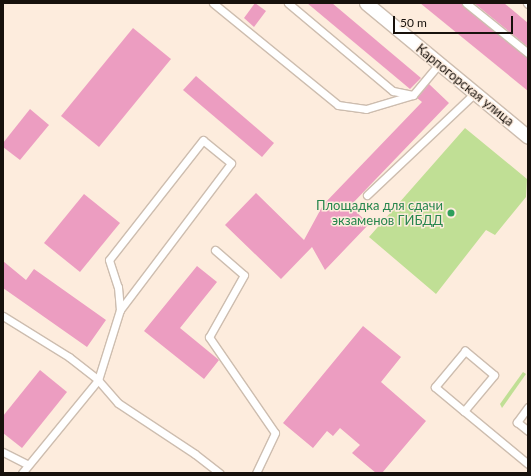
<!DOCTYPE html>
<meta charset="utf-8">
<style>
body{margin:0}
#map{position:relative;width:531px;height:476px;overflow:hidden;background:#fdecdd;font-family:Lato,sans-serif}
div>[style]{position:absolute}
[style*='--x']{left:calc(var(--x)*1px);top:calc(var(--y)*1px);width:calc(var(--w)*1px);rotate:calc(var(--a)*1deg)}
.green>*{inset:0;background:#c0df95}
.building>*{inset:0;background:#ec9dc1}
.roads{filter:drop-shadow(1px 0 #cdbdaf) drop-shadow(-1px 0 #cdbdaf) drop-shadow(0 1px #cdbdaf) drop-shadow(0 -1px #cdbdaf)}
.lane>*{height:7px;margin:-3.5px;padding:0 3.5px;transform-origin:3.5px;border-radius:3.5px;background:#fff}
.street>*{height:13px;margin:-6.5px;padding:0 6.5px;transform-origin:6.5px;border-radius:6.5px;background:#fff}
.dots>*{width:11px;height:11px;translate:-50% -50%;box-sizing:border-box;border:2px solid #fdecdd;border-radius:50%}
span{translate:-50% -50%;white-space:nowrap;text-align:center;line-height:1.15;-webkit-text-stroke:3px #fdecdd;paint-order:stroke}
.street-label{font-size:13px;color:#17110c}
.leisure-label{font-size:13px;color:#27864d}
.right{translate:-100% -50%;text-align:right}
.frame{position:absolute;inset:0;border:4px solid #17110c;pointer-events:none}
.scale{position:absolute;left:393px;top:16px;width:120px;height:18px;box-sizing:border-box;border:2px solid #17110c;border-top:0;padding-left:5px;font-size:12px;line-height:14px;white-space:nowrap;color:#17110c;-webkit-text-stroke:3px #fdecdd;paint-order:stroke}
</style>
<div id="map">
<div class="green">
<i style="clip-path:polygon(465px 128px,527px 179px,526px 197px,495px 235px,486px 230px,436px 294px,369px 237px)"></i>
<i style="clip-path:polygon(523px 372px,526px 374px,502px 408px,500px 404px)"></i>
</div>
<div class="building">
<i style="clip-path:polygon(255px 3px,266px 11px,254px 27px,244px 18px)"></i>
<i style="clip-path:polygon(307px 3px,332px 3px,421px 78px,410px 89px)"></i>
<i style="clip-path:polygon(420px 3px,461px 3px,528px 58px,528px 91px)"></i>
<i style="clip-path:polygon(474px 3px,504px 3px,528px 23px,528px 47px)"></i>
<i style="clip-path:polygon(133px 28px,171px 59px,99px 147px,61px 116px)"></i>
<i style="clip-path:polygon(196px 76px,274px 143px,262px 157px,183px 90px)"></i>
<i style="clip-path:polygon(429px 84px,449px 103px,350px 206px,369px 224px,325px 270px,312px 247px,281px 279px,225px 225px,256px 193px,304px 240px,323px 205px,422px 102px,417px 98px)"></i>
<i style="clip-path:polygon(30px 109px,49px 125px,20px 160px,3px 147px,3px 143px)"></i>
<i style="clip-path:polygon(84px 194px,120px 223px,80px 272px,44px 243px)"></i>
<i style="clip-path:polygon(3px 261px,26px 280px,34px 269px,106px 320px,87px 347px,3px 288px)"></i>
<i style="clip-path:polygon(197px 266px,217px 282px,180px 328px,219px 360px,204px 379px,144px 331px)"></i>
<i style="clip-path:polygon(363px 326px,401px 357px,381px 382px,426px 421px,382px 473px,376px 473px,352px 453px,360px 445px,340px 428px,333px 436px,327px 431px,313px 448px,283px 423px)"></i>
<i style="clip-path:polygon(40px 370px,67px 392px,22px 448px,3px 433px,3px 416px)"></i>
</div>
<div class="roads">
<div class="lane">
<i style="--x:213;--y:3;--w:161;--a:39.2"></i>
<i style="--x:338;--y:105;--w:28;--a:8"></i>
<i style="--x:366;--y:109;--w:49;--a:-16.6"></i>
<i style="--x:288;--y:3;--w:137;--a:40"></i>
<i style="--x:393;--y:91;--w:20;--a:11"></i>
<i style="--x:413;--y:95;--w:40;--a:-50"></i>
<i style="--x:466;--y:3;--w:80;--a:38.9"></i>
<i style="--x:527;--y:3;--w:1;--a:45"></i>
<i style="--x:367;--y:195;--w:149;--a:-43.4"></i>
<i style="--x:215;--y:250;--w:38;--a:41"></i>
<i style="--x:244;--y:275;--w:71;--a:119.4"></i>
<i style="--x:209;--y:337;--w:116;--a:55.5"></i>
<i style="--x:275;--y:433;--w:44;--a:115.4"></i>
<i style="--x:3;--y:316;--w:78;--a:31.8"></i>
<i style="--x:69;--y:357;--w:37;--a:38"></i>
<i style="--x:98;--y:380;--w:30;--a:49"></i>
<i style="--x:118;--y:403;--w:92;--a:33.5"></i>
<i style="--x:195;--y:454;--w:31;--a:38"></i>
<i style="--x:528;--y:407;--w:19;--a:126"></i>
<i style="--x:517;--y:422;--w:14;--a:39"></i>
<i style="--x:464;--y:411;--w:47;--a:-50.2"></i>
<i style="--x:494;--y:375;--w:38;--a:-140"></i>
<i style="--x:465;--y:351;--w:47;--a:129.8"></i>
<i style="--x:435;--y:387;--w:38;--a:40"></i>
<i style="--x:464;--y:411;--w:83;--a:39.6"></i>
<i style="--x:3;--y:452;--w:28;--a:27"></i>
<i style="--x:22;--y:473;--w:120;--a:-50.7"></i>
<i style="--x:98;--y:380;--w:73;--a:-72.6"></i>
<i style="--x:120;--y:310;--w:184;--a:-52.9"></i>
<i style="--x:231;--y:163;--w:36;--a:-141"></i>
<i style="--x:203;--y:140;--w:152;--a:128.1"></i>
<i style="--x:109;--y:260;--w:28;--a:72"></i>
<i style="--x:118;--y:287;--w:23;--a:85"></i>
</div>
<div class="street">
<i style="--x:366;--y:3;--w:210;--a:39.6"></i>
</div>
</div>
<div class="dots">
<i style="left:451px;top:213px;background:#2e9e5b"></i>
</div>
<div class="street-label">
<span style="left:465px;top:85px;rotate:39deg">Карпогорская улица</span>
</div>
<div class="leisure-label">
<span class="right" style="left:443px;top:213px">Площадка для сдачи<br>экзаменов ГИБДД</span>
</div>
<div class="frame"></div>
<div class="scale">50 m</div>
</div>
